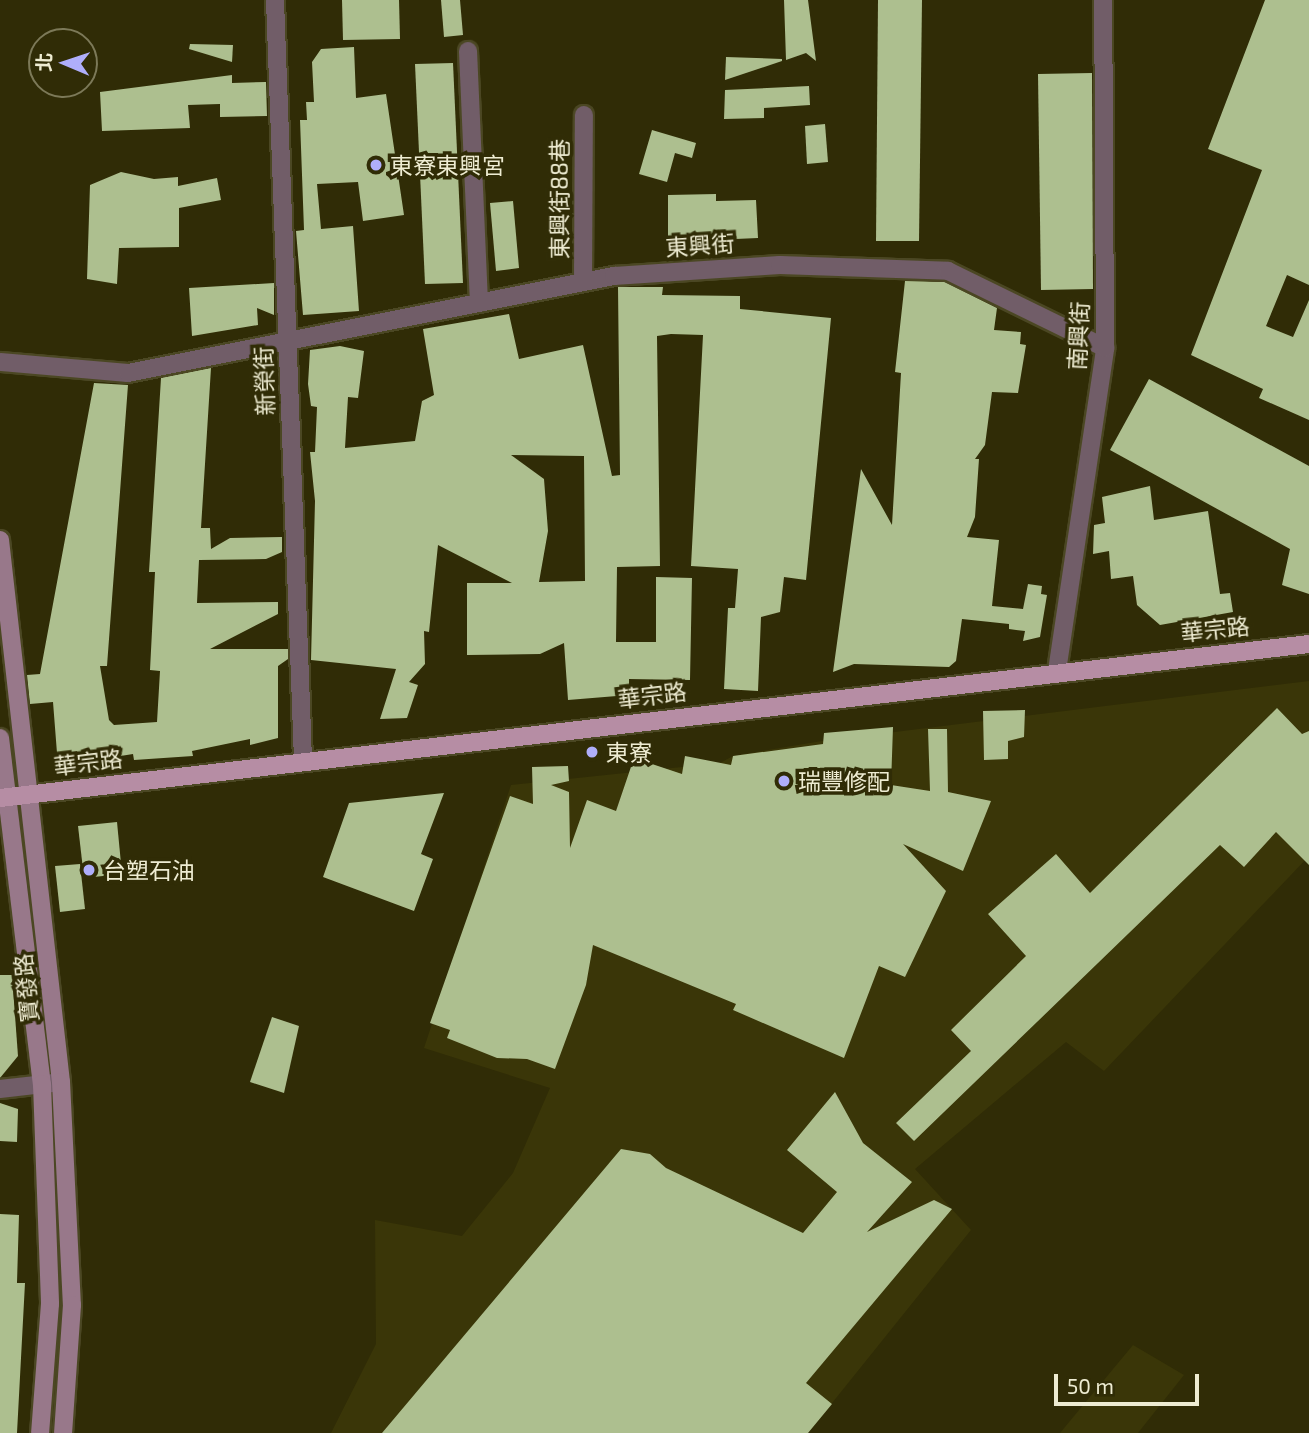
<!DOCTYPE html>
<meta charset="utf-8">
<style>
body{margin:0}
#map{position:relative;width:1309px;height:1433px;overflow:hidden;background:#302c06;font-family:"Exo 2","Noto Sans TC",sans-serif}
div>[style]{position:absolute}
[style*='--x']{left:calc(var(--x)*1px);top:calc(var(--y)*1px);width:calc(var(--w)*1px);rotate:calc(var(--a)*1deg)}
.built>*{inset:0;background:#3a3608}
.building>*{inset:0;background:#adbf8f}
.roads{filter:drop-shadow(2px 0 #4b4723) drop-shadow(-2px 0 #4b4723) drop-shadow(0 2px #4b4723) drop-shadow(0 -2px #4b4723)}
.minor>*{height:18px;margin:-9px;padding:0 9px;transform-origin:9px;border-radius:9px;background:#715d68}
.secondary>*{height:18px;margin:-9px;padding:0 9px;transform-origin:9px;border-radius:9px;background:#98788a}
.primary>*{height:18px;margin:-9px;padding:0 9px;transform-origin:9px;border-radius:9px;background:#b68da4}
.dots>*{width:19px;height:19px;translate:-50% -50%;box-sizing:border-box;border:4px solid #302c06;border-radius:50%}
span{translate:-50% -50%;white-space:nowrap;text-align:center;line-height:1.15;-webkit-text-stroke:7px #302c06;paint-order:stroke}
.poi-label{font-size:23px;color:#eeecd2}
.left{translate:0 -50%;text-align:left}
.street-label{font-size:23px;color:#eeecd2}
.north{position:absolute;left:28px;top:28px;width:70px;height:70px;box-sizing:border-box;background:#302c06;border:2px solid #7c7958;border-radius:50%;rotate:272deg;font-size:19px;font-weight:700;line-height:28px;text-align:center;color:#eeecd2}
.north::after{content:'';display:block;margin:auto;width:24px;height:32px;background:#afaefa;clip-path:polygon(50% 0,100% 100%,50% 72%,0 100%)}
.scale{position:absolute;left:1054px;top:1374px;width:145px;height:32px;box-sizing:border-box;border:4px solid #eeecd2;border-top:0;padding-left:9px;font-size:21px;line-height:24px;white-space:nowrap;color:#eeecd2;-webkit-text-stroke:5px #302c06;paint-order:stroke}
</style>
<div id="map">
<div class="built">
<i style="clip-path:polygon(1309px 681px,1309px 856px,1104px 1071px,1066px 1042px,915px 1169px,971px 1230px,808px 1433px,331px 1433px,376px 1344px,375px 1220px,462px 1236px,513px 1173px,550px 1088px,424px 1048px,511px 785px,720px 763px,733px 756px,822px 741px)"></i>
<i style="clip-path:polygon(1133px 1345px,1184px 1375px,1138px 1433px,1060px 1433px)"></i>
</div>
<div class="building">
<i style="clip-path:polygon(342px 0,399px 0,400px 39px,343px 40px)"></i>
<i style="clip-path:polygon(441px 0,460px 0,463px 35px,444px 37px)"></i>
<i style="clip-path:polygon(784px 0,808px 0,816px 61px,806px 53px,786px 60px)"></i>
<i style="clip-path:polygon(878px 0,922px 0,919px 241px,876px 241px)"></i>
<i style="clip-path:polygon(1265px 0,1309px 0,1309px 285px,1287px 275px,1266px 326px,1293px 337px,1309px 300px,1309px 420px,1259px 398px,1263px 389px,1191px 355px,1262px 170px,1208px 149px)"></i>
<i style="clip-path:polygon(190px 44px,233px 45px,232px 62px,189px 49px)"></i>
<i style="clip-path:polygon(354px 47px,356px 98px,386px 94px,404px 215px,363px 221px,358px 182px,317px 184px,321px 229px,353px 226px,359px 311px,303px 315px,296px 231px,304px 230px,300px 120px,307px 120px,306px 102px,314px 102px,312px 62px,321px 49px)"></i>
<i style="clip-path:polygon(726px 57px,782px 59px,782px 61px,725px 80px)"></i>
<i style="clip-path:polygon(453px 63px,463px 283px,425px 284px,415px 64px)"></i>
<i style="clip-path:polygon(1092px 73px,1093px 289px,1041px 290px,1038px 74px)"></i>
<i style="clip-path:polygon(232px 75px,232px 83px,266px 82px,267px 116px,220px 117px,220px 104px,188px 105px,190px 128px,102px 131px,100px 92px)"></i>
<i style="clip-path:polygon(809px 86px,810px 105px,764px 108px,764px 118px,724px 119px,725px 90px)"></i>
<i style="clip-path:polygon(825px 124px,828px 162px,807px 164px,805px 126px)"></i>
<i style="clip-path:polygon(652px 130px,696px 143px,692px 158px,675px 153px,667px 182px,639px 174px)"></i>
<i style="clip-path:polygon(121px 172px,154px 179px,178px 177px,178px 186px,217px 178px,221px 200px,179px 208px,179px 247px,119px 248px,117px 284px,87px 279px,90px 185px)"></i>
<i style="clip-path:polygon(716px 194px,716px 201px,756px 200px,758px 238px,668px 242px,668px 195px)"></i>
<i style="clip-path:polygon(513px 201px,519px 268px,496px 271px,490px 203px)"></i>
<i style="clip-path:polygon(905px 281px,945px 282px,997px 308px,994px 330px,1021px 332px,1020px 344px,1026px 345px,1018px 393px,992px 392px,985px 445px,975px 459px,979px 459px,975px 517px,967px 537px,999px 540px,992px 606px,1023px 609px,1028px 584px,1042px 586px,1041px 594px,1047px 595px,1040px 637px,1023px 641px,1025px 631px,1009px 629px,1009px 624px,962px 619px,956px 661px,949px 667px,854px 664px,833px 672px,861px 469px,892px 525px,901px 373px,895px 372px)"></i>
<i style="clip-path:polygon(274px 283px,274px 315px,257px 308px,258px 325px,192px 336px,189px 288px)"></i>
<i style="clip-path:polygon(evenodd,618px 287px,663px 287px,662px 295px,740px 296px,740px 309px,831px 318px,806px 580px,784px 577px,780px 612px,761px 617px,758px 691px,724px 689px,728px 608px,735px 608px,738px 569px,691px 566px,703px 335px,671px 334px,657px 336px,660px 566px,617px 567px,616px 642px,656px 642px,656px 577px,692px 578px,690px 680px,629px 679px,629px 695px,568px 700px,564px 643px,540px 654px,467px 655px,467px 583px,512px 583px,438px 545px,429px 632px,424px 631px,425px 664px,409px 682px,418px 685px,407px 718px,380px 719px,396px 669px,311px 660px,315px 501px,310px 452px,315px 452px,317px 407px,311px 406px,308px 384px,310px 350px,340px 346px,364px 351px,358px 398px,348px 397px,345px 448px,415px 441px,422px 401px,434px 395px,423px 329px,509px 314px,519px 359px,583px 345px,612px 476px,620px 475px,618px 287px,511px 455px,584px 456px,585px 581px,539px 582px,548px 531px,544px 479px,511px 455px)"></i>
<i style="clip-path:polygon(211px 368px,201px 528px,210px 528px,211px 549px,230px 538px,282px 537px,282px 552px,266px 559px,199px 560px,197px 603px,278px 602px,278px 614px,210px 649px,288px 649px,288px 659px,278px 666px,278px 738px,250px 745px,250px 739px,192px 751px,193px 756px,134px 760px,133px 754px,58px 766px,53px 702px,30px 704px,27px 675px,40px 674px,94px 383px,128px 385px,107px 666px,100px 666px,109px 720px,114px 725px,157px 722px,160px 671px,150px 670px,155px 572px,149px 572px,161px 378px)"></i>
<i style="clip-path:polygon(1149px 379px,1309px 466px,1309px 594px,1282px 585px,1290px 549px,1110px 450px)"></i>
<i style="clip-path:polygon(1150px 486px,1154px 520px,1208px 511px,1220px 594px,1230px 593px,1233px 612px,1160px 625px,1137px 605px,1133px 576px,1111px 579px,1109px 551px,1093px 554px,1094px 525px,1105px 523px,1102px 497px)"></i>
<i style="clip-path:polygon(1277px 708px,1302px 734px,1309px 731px,1309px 865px,1276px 832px,1244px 867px,1220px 845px,914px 1141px,896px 1123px,971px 1051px,951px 1030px,1026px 956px,988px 914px,1056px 854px,1090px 893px)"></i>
<i style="clip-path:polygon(1025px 710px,1024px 737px,1008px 741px,1008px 759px,984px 760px,983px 711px)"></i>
<i style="clip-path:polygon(893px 727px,891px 785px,930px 791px,928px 729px,947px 729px,948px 792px,991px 801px,963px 871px,903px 844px,946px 891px,905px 977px,879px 966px,844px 1058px,733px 1010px,736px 1004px,593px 945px,586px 985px,555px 1069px,527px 1059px,497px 1058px,447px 1038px,450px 1030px,430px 1023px,510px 796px,533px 804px,532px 767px,568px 766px,569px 781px,551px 785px,569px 792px,570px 848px,587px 800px,616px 811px,634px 758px,682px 774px,685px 756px,731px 765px,733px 756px,823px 744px,824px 733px)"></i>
<i style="clip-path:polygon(444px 793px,421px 854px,433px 859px,414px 911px,323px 877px,349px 803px)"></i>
<i style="clip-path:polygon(117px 822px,122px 874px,84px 878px,78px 826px)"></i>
<i style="clip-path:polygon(80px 864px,85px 909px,60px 912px,55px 866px)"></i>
<i style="clip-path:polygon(0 975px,12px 975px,18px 1056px,0 1078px)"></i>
<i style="clip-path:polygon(272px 1017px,299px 1026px,284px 1093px,250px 1082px)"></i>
<i style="clip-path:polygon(835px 1092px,863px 1143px,912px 1182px,867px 1232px,934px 1200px,952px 1209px,806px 1383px,832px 1404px,808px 1433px,382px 1433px,621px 1149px,650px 1154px,666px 1168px,803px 1233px,837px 1192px,787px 1150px)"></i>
<i style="clip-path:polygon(0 1103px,18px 1109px,17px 1142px,0 1141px)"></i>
<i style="clip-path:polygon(0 1214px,19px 1215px,17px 1283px,25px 1283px,17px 1433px,0 1433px)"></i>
</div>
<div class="roads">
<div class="minor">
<i style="--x:275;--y:0;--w:762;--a:87.89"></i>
<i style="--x:468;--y:51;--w:252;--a:87.5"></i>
<i style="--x:583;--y:282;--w:167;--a:-89.7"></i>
<i style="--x:0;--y:362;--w:128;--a:4.9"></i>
<i style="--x:128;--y:373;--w:496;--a:-11.3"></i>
<i style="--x:614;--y:276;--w:166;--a:-3.8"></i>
<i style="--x:780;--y:265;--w:168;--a:2"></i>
<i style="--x:948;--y:271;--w:175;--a:26.1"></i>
<i style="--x:1057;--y:671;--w:327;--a:-81.5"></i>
<i style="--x:1105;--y:348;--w:348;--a:-90.3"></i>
<i style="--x:0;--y:1089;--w:61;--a:-6.5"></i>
</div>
<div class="secondary">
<i style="--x:0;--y:540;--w:545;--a:83.58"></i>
<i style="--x:61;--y:1082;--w:223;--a:87.2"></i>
<i style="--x:72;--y:1305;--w:128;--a:94"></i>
<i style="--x:0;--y:738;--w:349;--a:83.1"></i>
<i style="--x:42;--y:1084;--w:220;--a:87.9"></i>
<i style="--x:50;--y:1304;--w:129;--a:94.4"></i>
</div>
<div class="primary">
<i style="--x:0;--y:798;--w:1318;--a:-6.71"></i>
</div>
</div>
<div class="dots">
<i style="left:376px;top:165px;background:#afaefa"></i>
<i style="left:592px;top:752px;background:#afaefa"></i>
<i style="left:784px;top:781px;background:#afaefa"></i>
<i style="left:89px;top:870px;background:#afaefa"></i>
</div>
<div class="poi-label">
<span class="left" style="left:390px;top:165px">東寮東興宮</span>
<span class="left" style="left:606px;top:752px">東寮</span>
<span class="left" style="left:798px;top:781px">瑞豐修配</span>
<span class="left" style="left:103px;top:870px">台塑石油</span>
</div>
<div class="street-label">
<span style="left:559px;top:199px;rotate:-90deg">東興街88巷</span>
<span style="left:700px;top:245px;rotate:-4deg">東興街</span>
<span style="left:1078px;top:336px;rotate:-87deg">南興街</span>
<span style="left:264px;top:381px;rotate:-92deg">新榮街</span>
<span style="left:1215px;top:629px;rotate:-6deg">華宗路</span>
<span style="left:652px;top:695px;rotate:-7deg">華宗路</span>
<span style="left:88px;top:762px;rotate:-7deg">華宗路</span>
<span style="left:26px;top:988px;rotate:-96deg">寶發路</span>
</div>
<div class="north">北</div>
<div class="scale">50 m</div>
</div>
